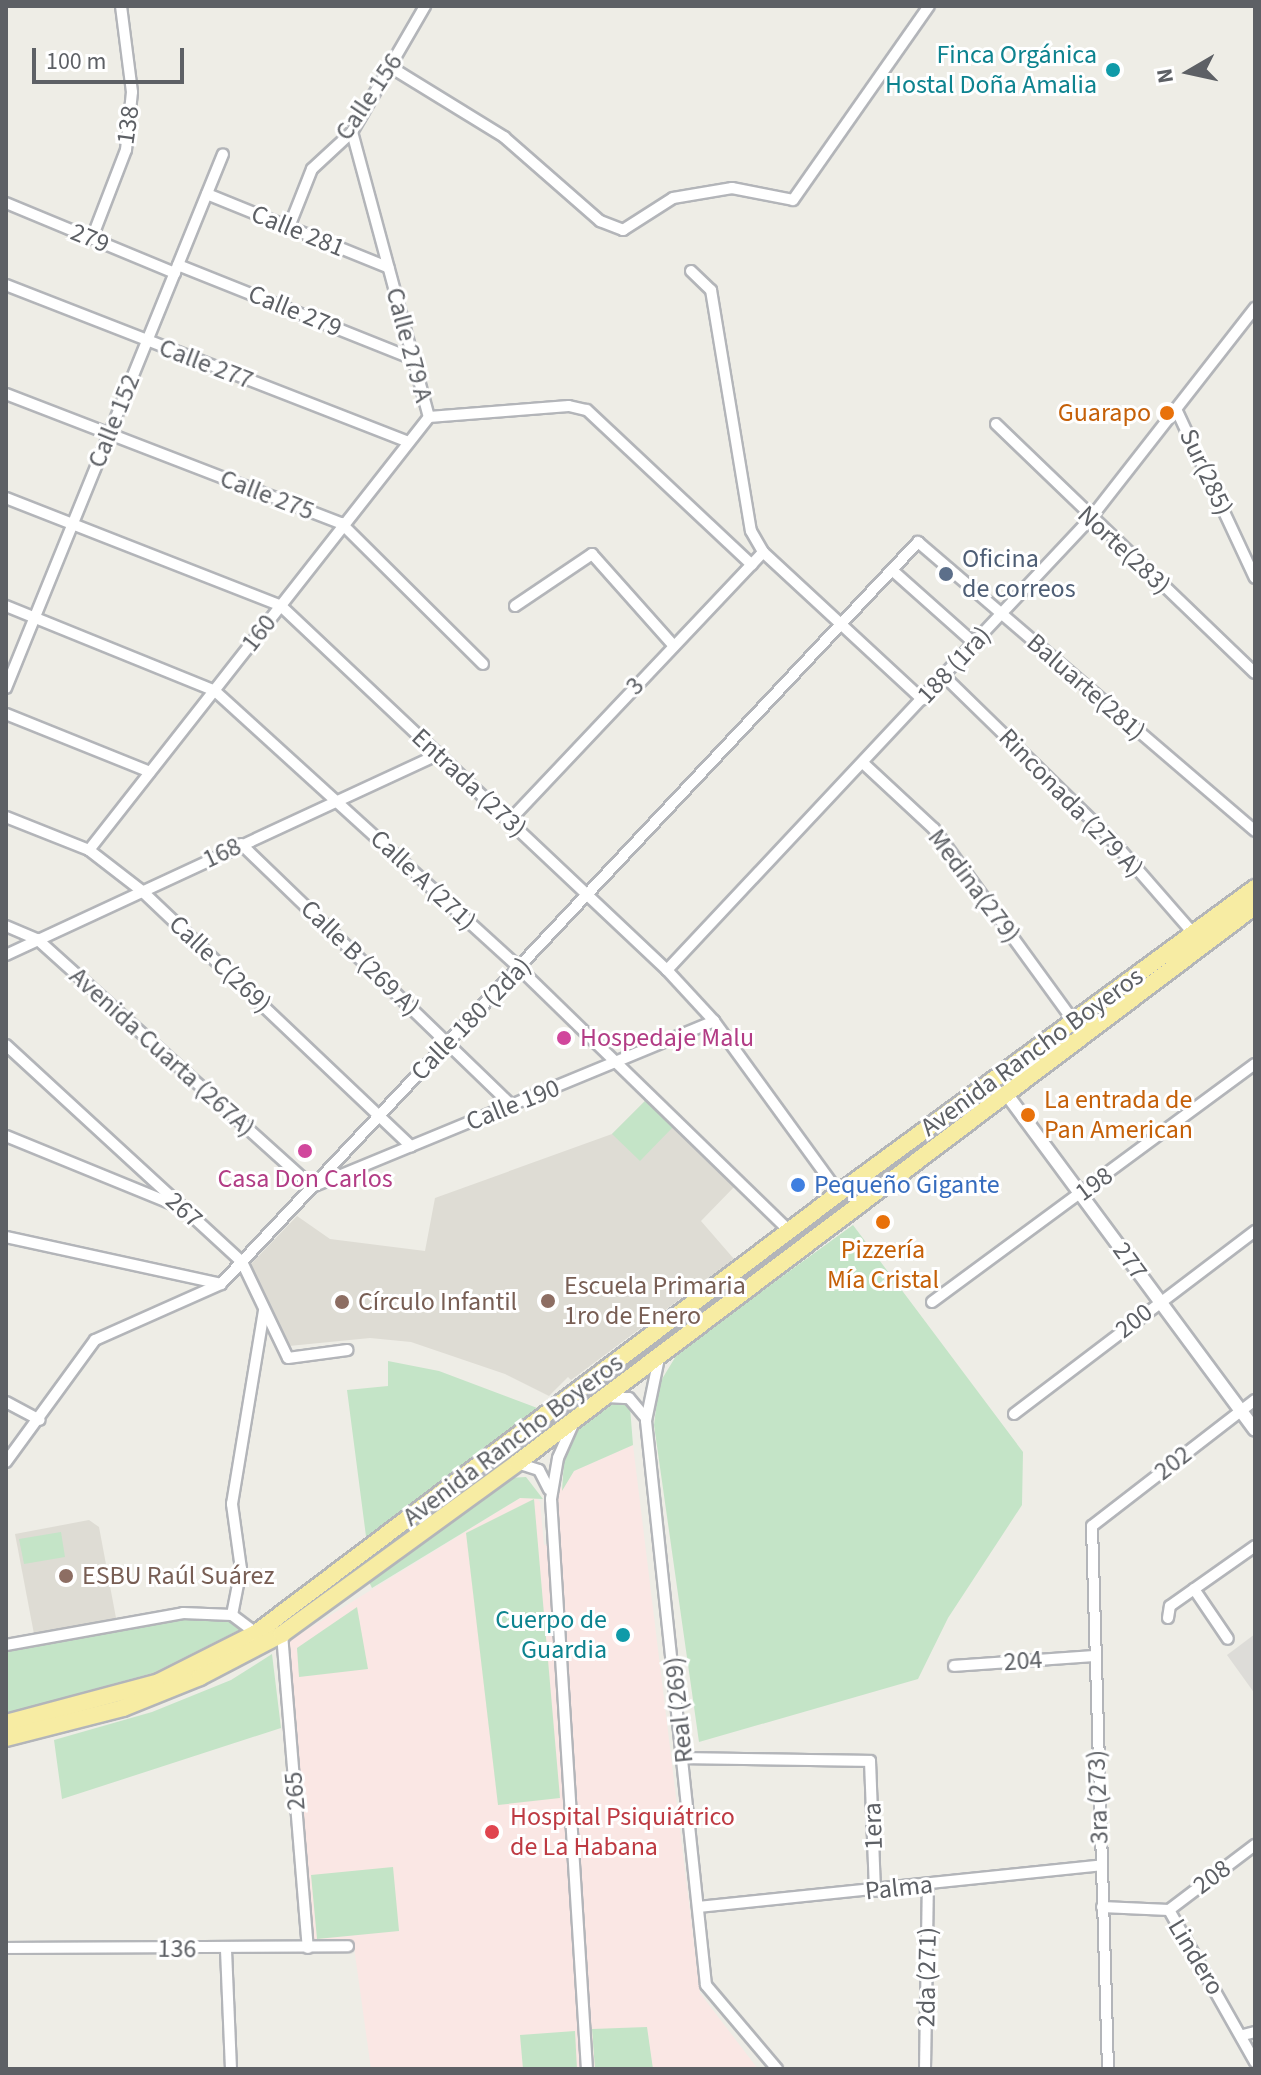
<!DOCTYPE html>
<meta charset="utf-8">
<style>
body{margin:0}
#map{position:relative;width:1261px;height:2075px;overflow:hidden;background:#eeede6;font-family:"Source Sans 3",sans-serif}
div>[style]{position:absolute}
[style*='--x']{left:calc(var(--x)*1px);top:calc(var(--y)*1px);width:calc(var(--w)*1px);rotate:calc(var(--a)*1deg)}
.industrial>*{inset:0;background:#dddcd8}
.education>*{inset:0;background:#dedcd4}
.medical>*{inset:0;background:#fae7e4}
.green>*{inset:0;background:#c4e4c7}
.roads{filter:drop-shadow(2px 0 #b3b5b9) drop-shadow(-2px 0 #b3b5b9) drop-shadow(0 2px #b3b5b9) drop-shadow(0 -2px #b3b5b9)}
.minor>*{height:10px;margin:-5px;padding:0 5px;transform-origin:5px;border-radius:5px;background:#fff}
.tertiary>*{height:12px;margin:-6px;padding:0 6px;transform-origin:6px;border-radius:6px;background:#fff}
.trunk>*{height:16px;margin:-8px;padding:0 8px;transform-origin:8px;border-radius:8px;background:#f7eca3}
.dots>*{width:22px;height:22px;translate:-50% -50%;box-sizing:border-box;border:4px solid #fff;border-radius:50%}
span{translate:-50% -50%;white-space:nowrap;text-align:center;line-height:1.15;-webkit-text-stroke:6px #fff;paint-order:stroke}
.culture-label{font-size:26px;color:#0d838f}
.right{translate:-100% -50%;text-align:right}
.street-label{font-size:26px;color:#5d6065}
.food-label{font-size:26px;color:#c56008}
.left{translate:0 -50%;text-align:left}
.service-label{font-size:26px;color:#4e5e75}
.hotel-label{font-size:26px;color:#b23c85}
.shop-label{font-size:26px;color:#366cbe}
.education-label{font-size:26px;color:#785e54}
.health-label{font-size:26px;color:#be3a42}
.frame{position:absolute;inset:0;border:8px solid #5d6065;pointer-events:none}
.north{position:absolute;left:1149px;top:32px;width:80px;height:80px;-webkit-text-stroke:6px #fff;paint-order:stroke;rotate:261deg;font-size:22px;font-weight:700;line-height:32px;text-align:center;color:#5d6065}
.north::after{content:'';display:block;margin:auto;width:28px;height:36px;background:#5d6065;clip-path:polygon(50% 0,100% 100%,50% 72%,0 100%)}
.scale{position:absolute;left:32px;top:48px;width:152px;height:36px;box-sizing:border-box;border:4px solid #5d6065;border-top:0;padding-left:10px;font-size:24px;line-height:28px;white-space:nowrap;color:#5d6065;-webkit-text-stroke:6px #fff;paint-order:stroke}
</style>
<div id="map">
<div class="industrial">
<i style="clip-path:polygon(1255px 1634px,1255px 1694px,1227px 1655px)"></i>
</div>
<div class="education">
<i style="clip-path:polygon(647px 1099px,735px 1186px,701px 1221px,734px 1259px,571px 1380px,568px 1377px,549px 1396px,505px 1374px,411px 1342px,370px 1338px,289px 1346px,249px 1266px,297px 1216px,330px 1239px,425px 1251px,435px 1198px,612px 1134px)"></i>
<i style="clip-path:polygon(89px 1520px,99px 1527px,116px 1618px,34px 1634px,15px 1534px)"></i>
</div>
<div class="medical">
<i style="clip-path:polygon(633px 1445px,700px 1993px,758px 2069px,371px 2069px,353px 1940px,312px 1941px,287px 1642px,520px 1498px,534px 1496px,540px 1502px,544px 1545px,559px 1542px,558px 1492px,574px 1471px)"></i>
</div>
<div class="green">
<i style="clip-path:polygon(647px 1099px,674px 1126px,640px 1161px,612px 1134px)"></i>
<i style="clip-path:polygon(853px 1225px,1023px 1452px,1022px 1505px,948px 1618px,918px 1679px,699px 1742px,654px 1425px,659px 1384px,679px 1351px)"></i>
<i style="clip-path:polygon(388px 1361px,439px 1371px,540px 1409px,367px 1544px,347px 1390px,388px 1386px)"></i>
<i style="clip-path:polygon(621px 1403px,630px 1407px,633px 1445px,574px 1471px,562px 1491px,564px 1461px,576px 1431px,602px 1406px)"></i>
<i style="clip-path:polygon(526px 1477px,543px 1499px,520px 1498px,372px 1588px,369px 1582px,508px 1478px)"></i>
<i style="clip-path:polygon(534px 1499px,560px 1798px,498px 1805px,466px 1533px)"></i>
<i style="clip-path:polygon(61px 1532px,65px 1557px,24px 1564px,19px 1539px)"></i>
<i style="clip-path:polygon(357px 1607px,368px 1669px,299px 1677px,297px 1648px)"></i>
<i style="clip-path:polygon(183px 1616px,237px 1621px,245px 1627px,153px 1673px,6px 1713px,6px 1652px)"></i>
<i style="clip-path:polygon(272px 1654px,281px 1728px,62px 1799px,54px 1740px,152px 1712px,231px 1680px)"></i>
<i style="clip-path:polygon(393px 1867px,399px 1931px,317px 1939px,311px 1875px)"></i>
<i style="clip-path:polygon(647px 2027px,653px 2069px,595px 2069px,592px 2029px)"></i>
<i style="clip-path:polygon(575px 2031px,577px 2069px,523px 2069px,520px 2035px)"></i>
</div>
<div class="roads">
<div class="minor">
<i style="--x:392;--y:68;--w:132;--a:31.6"></i>
<i style="--x:504;--y:137;--w:128;--a:41.2"></i>
<i style="--x:600;--y:221;--w:25;--a:21"></i>
<i style="--x:623;--y:230;--w:59;--a:-32.6"></i>
<i style="--x:673;--y:198;--w:60;--a:-9.6"></i>
<i style="--x:732;--y:188;--w:62;--a:11.1"></i>
<i style="--x:793;--y:200;--w:237;--a:-55"></i>
<i style="--x:352;--y:132;--w:295;--a:74.9"></i>
<i style="--x:429;--y:417;--w:140;--a:-4.5"></i>
<i style="--x:569;--y:406;--w:18;--a:13"></i>
<i style="--x:587;--y:410;--w:226;--a:43.2"></i>
<i style="--x:207;--y:194;--w:196;--a:22.1"></i>
<i style="--x:6;--y:203;--w:183;--a:22.5"></i>
<i style="--x:289;--y:227;--w:62;--a:-68.4"></i>
<i style="--x:312;--y:169;--w:54;--a:-42.8"></i>
<i style="--x:352;--y:132;--w:146;--a:-59.9"></i>
<i style="--x:92;--y:238;--w:94;--a:-68.9"></i>
<i style="--x:126;--y:150;--w:58;--a:-84.1"></i>
<i style="--x:132;--y:92;--w:87;--a:-97.3"></i>
<i style="--x:178;--y:265;--w:251;--a:21.8"></i>
<i style="--x:691;--y:271;--w:28;--a:44"></i>
<i style="--x:711;--y:290;--w:244;--a:80.6"></i>
<i style="--x:751;--y:531;--w:24;--a:60"></i>
<i style="--x:763;--y:552;--w:217;--a:42.8"></i>
<i style="--x:6;--y:285;--w:429;--a:21.3"></i>
<i style="--x:6;--y:394;--w:359;--a:21.1"></i>
<i style="--x:341;--y:523;--w:200;--a:44.8"></i>
<i style="--x:1177;--y:411;--w:184;--a:65"></i>
<i style="--x:996;--y:424;--w:359;--a:43.9"></i>
<i style="--x:6;--y:498;--w:295;--a:21.4"></i>
<i style="--x:281;--y:606;--w:531;--a:43.32"></i>
<i style="--x:667;--y:970;--w:69;--a:47.3"></i>
<i style="--x:714;--y:1021;--w:213;--a:54"></i>
<i style="--x:892;--y:570;--w:111;--a:41.7"></i>
<i style="--x:6;--y:606;--w:226;--a:22.1"></i>
<i style="--x:215;--y:691;--w:413;--a:42.3"></i>
<i style="--x:520;--y:969;--w:376;--a:44.2"></i>
<i style="--x:515;--y:606;--w:93;--a:-34"></i>
<i style="--x:592;--y:554;--w:123;--a:48.3"></i>
<i style="--x:945;--y:677;--w:232;--a:44.3"></i>
<i style="--x:1111;--y:839;--w:125;--a:48.9"></i>
<i style="--x:6;--y:688;--w:576;--a:-67.88"></i>
<i style="--x:6;--y:714;--w:155;--a:21.9"></i>
<i style="--x:863;--y:763;--w:97;--a:42.9"></i>
<i style="--x:934;--y:829;--w:236;--a:54"></i>
<i style="--x:6;--y:817;--w:89;--a:21.7"></i>
<i style="--x:89;--y:850;--w:67;--a:37.7"></i>
<i style="--x:142;--y:891;--w:371;--a:43.5"></i>
<i style="--x:509;--y:821;--w:370;--a:-46.6"></i>
<i style="--x:241;--y:844;--w:377;--a:44"></i>
<i style="--x:89;--y:850;--w:551;--a:-51.86"></i>
<i style="--x:6;--y:926;--w:34;--a:23"></i>
<i style="--x:37;--y:939;--w:370;--a:42"></i>
<i style="--x:312;--y:1187;--w:435;--a:-22.4"></i>
<i style="--x:6;--y:955;--w:477;--a:-24.9"></i>
<i style="--x:667;--y:970;--w:618;--a:-46.83"></i>
<i style="--x:1090;--y:519;--w:268;--a:-52"></i>
<i style="--x:6;--y:1045;--w:321;--a:42.6"></i>
<i style="--x:242;--y:1262;--w:106;--a:64.4"></i>
<i style="--x:288;--y:1358;--w:60;--a:-7.7"></i>
<i style="--x:6;--y:1136;--w:180;--a:22.2"></i>
<i style="--x:6;--y:1237;--w:220;--a:12.3"></i>
<i style="--x:932;--y:1302;--w:401;--a:-36.4"></i>
<i style="--x:659;--y:1358;--w:64;--a:101.7"></i>
<i style="--x:646;--y:1421;--w:567;--a:83.93"></i>
<i style="--x:706;--y:1985;--w:110;--a:49.8"></i>
<i style="--x:607;--y:1397;--w:22;--a:3"></i>
<i style="--x:629;--y:1398;--w:25;--a:50"></i>
<i style="--x:6;--y:1402;--w:38;--a:28"></i>
<i style="--x:1014;--y:1414;--w:303;--a:-37.2"></i>
<i style="--x:574;--y:1422;--w:39;--a:114"></i>
<i style="--x:558;--y:1458;--w:42;--a:99.7"></i>
<i style="--x:551;--y:1499;--w:571;--a:86.39"></i>
<i style="--x:6;--y:1462;--w:151;--a:-53.9"></i>
<i style="--x:95;--y:1340;--w:138;--a:-24"></i>
<i style="--x:221;--y:1284;--w:1018;--a:-46.79"></i>
<i style="--x:918;--y:542;--w:444;--a:40.6"></i>
<i style="--x:517;--y:1463;--w:23;--a:18"></i>
<i style="--x:539;--y:1470;--w:22;--a:63"></i>
<i style="--x:1194;--y:1589;--w:60;--a:55.8"></i>
<i style="--x:232;--y:1615;--w:47;--a:-78.9"></i>
<i style="--x:241;--y:1569;--w:66;--a:-97.9"></i>
<i style="--x:232;--y:1504;--w:196;--a:-80.6"></i>
<i style="--x:1168;--y:1618;--w:12;--a:-81"></i>
<i style="--x:1170;--y:1606;--w:104;--a:-35.2"></i>
<i style="--x:282;--y:1634;--w:315;--a:85.3"></i>
<i style="--x:6;--y:1645;--w:180;--a:-10.2"></i>
<i style="--x:183;--y:1613;--w:49;--a:2.3"></i>
<i style="--x:232;--y:1615;--w:30;--a:37"></i>
<i style="--x:954;--y:1666;--w:139;--a:-4.1"></i>
<i style="--x:684;--y:1758;--w:186;--a:0.9"></i>
<i style="--x:870;--y:1761;--w:130;--a:87.8"></i>
<i style="--x:698;--y:1907;--w:405;--a:-5.9"></i>
<i style="--x:1102;--y:1907;--w:67;--a:2.6"></i>
<i style="--x:1169;--y:1910;--w:175;--a:60.5"></i>
<i style="--x:1169;--y:1910;--w:108;--a:-37.1"></i>
<i style="--x:6;--y:1948;--w:342;--a:-0.3"></i>
<i style="--x:226;--y:1950;--w:119;--a:87.6"></i>
<i style="--x:1243;--y:2035;--w:12;--a:-14"></i>
<i style="--x:925;--y:2069;--w:184;--a:-89.1"></i>
<i style="--x:1108;--y:2069;--w:543;--a:-91.69"></i>
<i style="--x:1092;--y:1526;--w:206;--a:-37.7"></i>
</div>
<div class="tertiary">
<i style="--x:1005;--y:1092;--w:420;--a:53.5"></i>
</div>
<div class="trunk">
<i style="--x:6;--y:1723;--w:158;--a:-15"></i>
<i style="--x:159;--y:1682;--w:109;--a:-26.8"></i>
<i style="--x:256;--y:1633;--w:730;--a:-37.04"></i>
<i style="--x:839;--y:1193;--w:516;--a:-36.25"></i>
<i style="--x:6;--y:1738;--w:121;--a:-14.4"></i>
<i style="--x:123;--y:1708;--w:83;--a:-21.9"></i>
<i style="--x:200;--y:1677;--w:93;--a:-27.7"></i>
<i style="--x:282;--y:1634;--w:291;--a:-36"></i>
<i style="--x:517;--y:1463;--w:925;--a:-37.04"></i>
</div>
</div>
<div class="dots">
<i style="left:1113px;top:70px;background:#0f9aa8"></i>
<i style="left:1167px;top:413px;background:#e8710a"></i>
<i style="left:946px;top:574px;background:#5c6f8a"></i>
<i style="left:564px;top:1038px;background:#d1479c"></i>
<i style="left:1028px;top:1115px;background:#e8710a"></i>
<i style="left:305px;top:1151px;background:#d1479c"></i>
<i style="left:798px;top:1185px;background:#3f7fe0"></i>
<i style="left:883px;top:1222px;background:#e8710a"></i>
<i style="left:548px;top:1301px;background:#8d6e63"></i>
<i style="left:342px;top:1302px;background:#8d6e63"></i>
<i style="left:66px;top:1576px;background:#8d6e63"></i>
<i style="left:623px;top:1635px;background:#0f9aa8"></i>
<i style="left:492px;top:1832px;background:#e0444e"></i>
</div>
<div class="culture-label">
<span class="right" style="left:1097px;top:70px">Finca Orgánica<br>Hostal Doña Amalia</span>
<span class="right" style="left:607px;top:1635px">Cuerpo de<br>Guardia</span>
</div>
<div class="street-label">
<span style="left:369px;top:97px;rotate:-56deg">Calle 156</span>
<span style="left:128px;top:125px;rotate:-82deg">138</span>
<span style="left:298px;top:231px;rotate:22deg">Calle 281</span>
<span style="left:90px;top:238px;rotate:22deg">279</span>
<span style="left:295px;top:311px;rotate:22deg">Calle 279</span>
<span style="left:409px;top:345px;rotate:75deg">Calle 279 A</span>
<span style="left:206px;top:364px;rotate:21deg">Calle 277</span>
<span style="left:114px;top:421px;rotate:-68deg">Calle 152</span>
<span style="left:1206px;top:472px;rotate:65deg">Sur(285)</span>
<span style="left:267px;top:495px;rotate:21deg">Calle 275</span>
<span style="left:1124px;top:550px;rotate:43deg">Norte(283)</span>
<span style="left:259px;top:633px;rotate:-52deg">160</span>
<span style="left:954px;top:665px;rotate:-47deg">188 (1ra)</span>
<span style="left:635px;top:686px;rotate:-46deg">3</span>
<span style="left:1086px;top:687px;rotate:41deg">Baluarte(281)</span>
<span style="left:469px;top:783px;rotate:43deg">Entrada (273)</span>
<span style="left:1071px;top:803px;rotate:46deg">Rinconada (279 A)</span>
<span style="left:222px;top:853px;rotate:-25deg">168</span>
<span style="left:423px;top:880px;rotate:43deg">Calle A (271)</span>
<span style="left:974px;top:886px;rotate:53deg">Medina(279)</span>
<span style="left:360px;top:958px;rotate:44deg">Calle B (269 A)</span>
<span style="left:220px;top:964px;rotate:43deg">Calle C(269)</span>
<span style="left:471px;top:1019px;rotate:-46deg">Calle 180 (2da)</span>
<span style="left:162px;top:1052px;rotate:42deg">Avenida Cuarta (267A)</span>
<span style="left:1032px;top:1052px;rotate:-36deg">Avenida Rancho Boyeros</span>
<span style="left:513px;top:1105px;rotate:-22deg">Calle 190</span>
<span style="left:1094px;top:1184px;rotate:-36deg">198</span>
<span style="left:184px;top:1210px;rotate:42deg">267</span>
<span style="left:1130px;top:1261px;rotate:54deg">277</span>
<span style="left:1134px;top:1321px;rotate:-38deg">200</span>
<span style="left:513px;top:1440px;rotate:-37deg">Avenida Rancho Boyeros</span>
<span style="left:1173px;top:1463px;rotate:-38deg">202</span>
<span style="left:1023px;top:1661px;rotate:-4deg">204</span>
<span style="left:679px;top:1710px;rotate:-96deg">Real (269)</span>
<span style="left:295px;top:1791px;rotate:-95deg">265</span>
<span style="left:1098px;top:1797px;rotate:-92deg">3ra (273)</span>
<span style="left:873px;top:1826px;rotate:-92deg">1era</span>
<span style="left:1212px;top:1877px;rotate:-37deg">208</span>
<span style="left:899px;top:1888px;rotate:-6deg">Palma</span>
<span style="left:177px;top:1949px;rotate:1deg">136</span>
<span style="left:1196px;top:1957px;rotate:59deg">Lindero</span>
<span style="left:927px;top:1977px;rotate:-89deg">2da (271)</span>
</div>
<div class="food-label">
<span class="right" style="left:1151px;top:413px">Guarapo</span>
<span class="left" style="left:1044px;top:1115px">La entrada de<br>Pan American</span>
<span style="left:883px;top:1265px">Pizzería<br>Mía Cristal</span>
</div>
<div class="service-label">
<span class="left" style="left:962px;top:574px">Oficina<br>de correos</span>
</div>
<div class="hotel-label">
<span class="left" style="left:580px;top:1038px">Hospedaje Malu</span>
<span style="left:305px;top:1179px">Casa Don Carlos</span>
</div>
<div class="shop-label">
<span class="left" style="left:814px;top:1185px">Pequeño Gigante</span>
</div>
<div class="education-label">
<span class="left" style="left:564px;top:1301px">Escuela Primaria<br>1ro de Enero</span>
<span class="left" style="left:358px;top:1302px">Círculo Infantil</span>
<span class="left" style="left:82px;top:1576px">ESBU Raúl Suárez</span>
</div>
<div class="health-label">
<span class="left" style="left:510px;top:1832px">Hospital Psiquiátrico<br>de La Habana</span>
</div>
<div class="frame"></div>
<div class="north">N</div>
<div class="scale">100 m</div>
</div>
